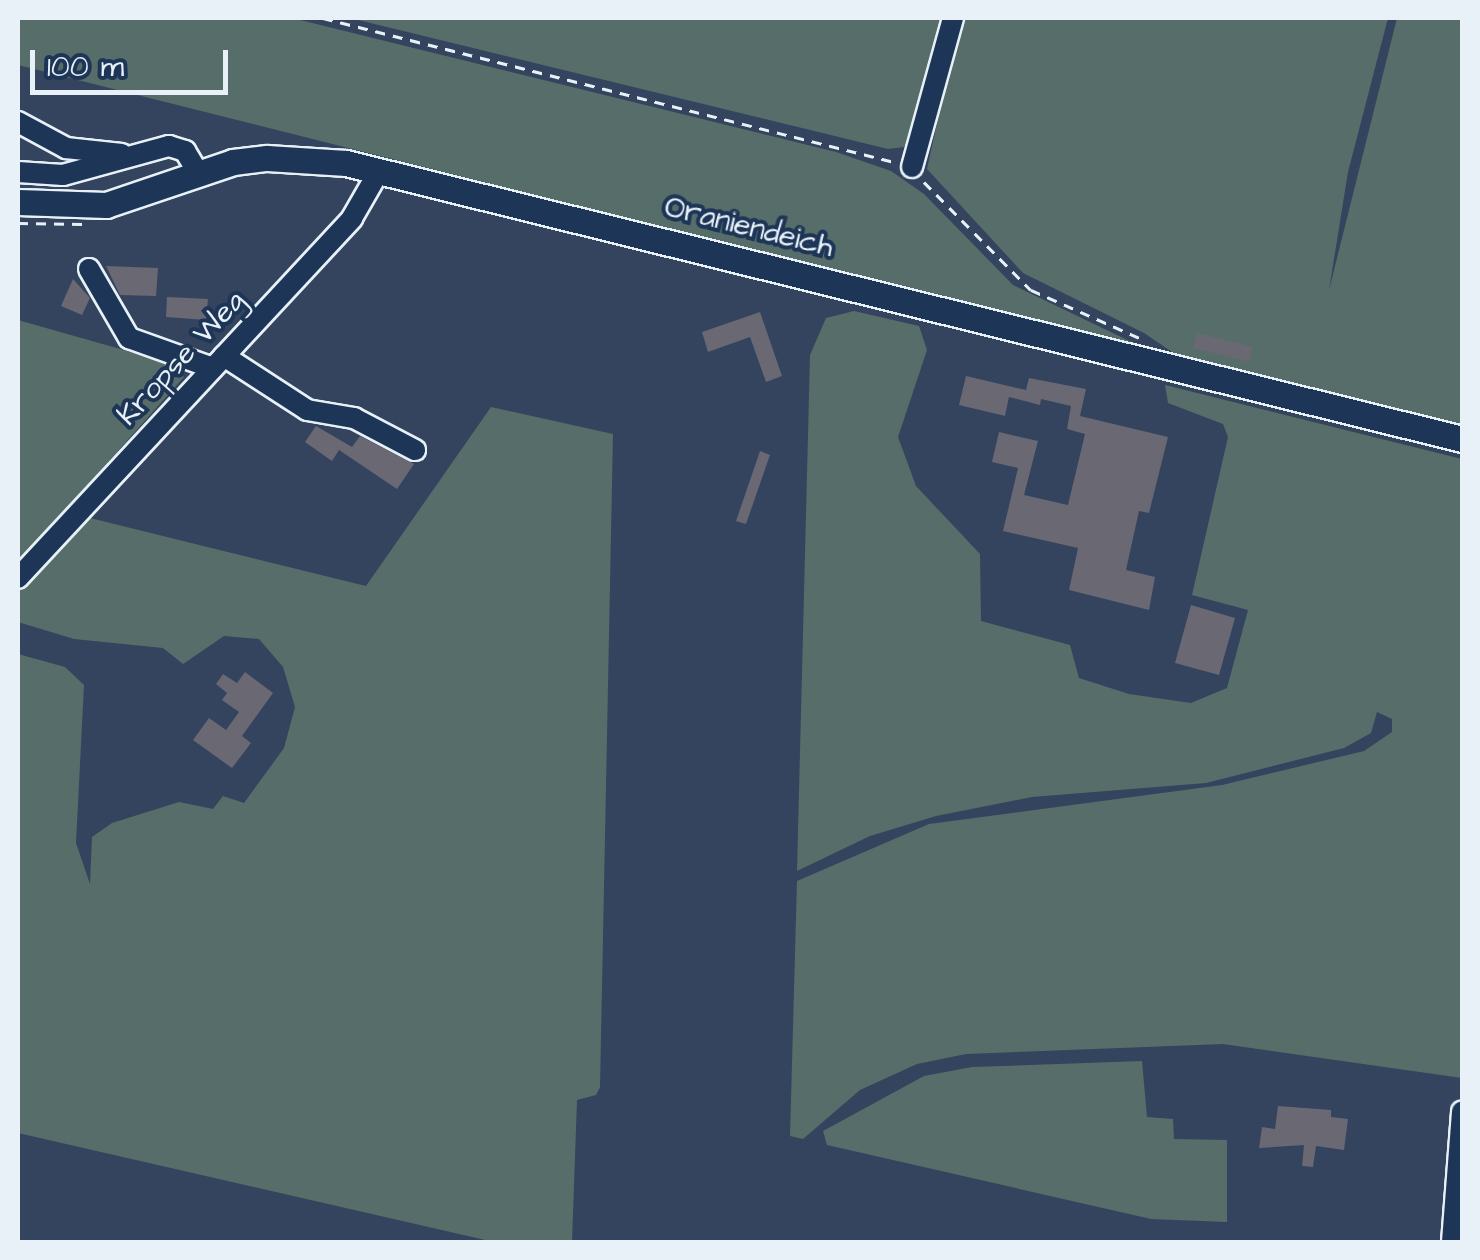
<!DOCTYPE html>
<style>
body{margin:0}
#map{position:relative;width:1480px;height:1260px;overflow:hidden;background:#34445f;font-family:"Architects Daughter",sans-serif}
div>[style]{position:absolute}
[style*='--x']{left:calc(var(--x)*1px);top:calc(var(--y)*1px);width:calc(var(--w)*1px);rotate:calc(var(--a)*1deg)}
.green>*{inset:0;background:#576d69}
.building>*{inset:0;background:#696873}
.path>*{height:2.5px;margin-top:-1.25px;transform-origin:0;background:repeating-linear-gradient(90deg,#e8f1f8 0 10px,transparent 0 18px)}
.roads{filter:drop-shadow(2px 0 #e8f1f8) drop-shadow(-2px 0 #e8f1f8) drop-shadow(0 2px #e8f1f8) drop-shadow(0 -2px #e8f1f8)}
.minor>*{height:20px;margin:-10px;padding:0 10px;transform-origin:10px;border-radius:10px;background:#1d3557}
.major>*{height:25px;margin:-12.5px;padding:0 12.5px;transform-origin:12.5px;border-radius:12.5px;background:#1d3557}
span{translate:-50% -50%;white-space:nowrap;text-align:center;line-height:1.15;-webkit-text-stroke:8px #1d3557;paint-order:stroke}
.street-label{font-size:30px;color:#e8f1f8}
.frame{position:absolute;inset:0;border:20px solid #e8f1f8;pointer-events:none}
.scale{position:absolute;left:30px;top:50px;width:198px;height:45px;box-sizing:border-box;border:5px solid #e8f1f8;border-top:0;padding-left:12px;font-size:30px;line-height:35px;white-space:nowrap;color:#e8f1f8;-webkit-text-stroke:8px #1d3557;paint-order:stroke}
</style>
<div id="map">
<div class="green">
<i style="clip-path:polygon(18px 18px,292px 18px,836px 152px,891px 171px,924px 194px,1013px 285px,1144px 348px,18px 65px)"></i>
<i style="clip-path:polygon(350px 18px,945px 18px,915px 134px,904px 147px,888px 149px)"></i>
<i style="clip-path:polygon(960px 18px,1388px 18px,1348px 172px,1329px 290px,1397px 18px,1462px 18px,1462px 430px,1184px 360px,1144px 333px,1023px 273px,927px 169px)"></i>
<i style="clip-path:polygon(854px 311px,919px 326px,927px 350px,898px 437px,916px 486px,980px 554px,981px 621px,1070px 645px,1079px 678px,1129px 694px,1191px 703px,1227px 688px,1248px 610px,1192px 595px,1228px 437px,1223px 424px,1168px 403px,1165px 385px,1462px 459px,1462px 1078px,1223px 1044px,966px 1054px,917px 1064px,860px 1090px,803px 1139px,790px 1136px,797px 881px,929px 824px,1222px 785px,1364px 751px,1392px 732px,1392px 719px,1377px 712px,1371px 733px,1344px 748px,1206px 783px,1032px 797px,936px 816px,870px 836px,797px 871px,810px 355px,826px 318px)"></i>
<i style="clip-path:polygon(18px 320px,159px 360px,184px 377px,18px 563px)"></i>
<i style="clip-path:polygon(491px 407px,613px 434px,600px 1087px,596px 1095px,577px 1100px,572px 1242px,494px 1242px,18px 1133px,18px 654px,65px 667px,84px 685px,76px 843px,90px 884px,92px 837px,112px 823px,179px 802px,213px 809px,223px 796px,244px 803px,284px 748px,295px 707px,283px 667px,259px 639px,224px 636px,183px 664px,163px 648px,74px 639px,18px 622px,18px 590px,86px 517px,366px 586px)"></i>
<i style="clip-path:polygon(1142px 1061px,1147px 1117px,1173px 1119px,1174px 1139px,1227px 1140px,1227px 1222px,1151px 1219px,827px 1145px,823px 1131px,924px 1076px,972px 1067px)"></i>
</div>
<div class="building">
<i style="clip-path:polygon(106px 266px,158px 268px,156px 296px,120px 295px)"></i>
<i style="clip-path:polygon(73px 279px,90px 298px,82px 315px,61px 306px)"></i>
<i style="clip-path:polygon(167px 297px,208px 299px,206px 320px,166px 317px)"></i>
<i style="clip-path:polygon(760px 312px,782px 376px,766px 382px,750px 337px,708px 352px,702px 332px)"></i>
<i style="clip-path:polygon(1197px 333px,1253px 347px,1249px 362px,1193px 348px)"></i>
<i style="clip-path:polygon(966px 376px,1026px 390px,1029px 378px,1086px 389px,1080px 416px,1168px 437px,1149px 513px,1139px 511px,1126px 570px,1155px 577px,1149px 610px,1069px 590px,1078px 548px,1003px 531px,1018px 468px,992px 462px,999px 432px,1038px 441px,1024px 495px,1068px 505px,1085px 434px,1067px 429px,1071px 406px,1041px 399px,1040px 405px,1009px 397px,1005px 416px,959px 405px)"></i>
<i style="clip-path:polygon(316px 426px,352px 447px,360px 436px,414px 464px,397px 489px,339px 450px,332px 461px,305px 442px)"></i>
<i style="clip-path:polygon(760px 451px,770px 455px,746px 524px,736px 521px)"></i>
<i style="clip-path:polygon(1191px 605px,1235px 618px,1219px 675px,1175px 663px)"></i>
<i style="clip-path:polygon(245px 672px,273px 693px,242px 736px,251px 743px,232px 768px,193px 740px,209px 718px,226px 730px,239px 712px,222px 700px,227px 693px,216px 684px,223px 674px,237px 683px)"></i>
<i style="clip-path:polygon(1278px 1106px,1331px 1110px,1331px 1117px,1348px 1119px,1344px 1150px,1316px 1146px,1313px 1167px,1302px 1166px,1304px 1145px,1259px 1148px,1262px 1127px,1275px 1129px)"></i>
</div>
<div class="path">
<i style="--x:323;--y:18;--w:589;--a:14.15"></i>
<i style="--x:924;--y:182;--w:152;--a:45.3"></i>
<i style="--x:1031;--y:290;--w:124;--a:23.9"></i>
<i style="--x:18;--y:223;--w:65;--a:0.9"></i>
</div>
<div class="roads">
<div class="minor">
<i style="--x:18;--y:122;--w:55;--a:28.4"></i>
<i style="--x:66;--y:148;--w:56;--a:6.1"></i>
<i style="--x:912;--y:167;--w:155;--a:-74.6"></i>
<i style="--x:18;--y:172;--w:45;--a:3.8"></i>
<i style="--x:63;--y:175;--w:110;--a:-15.3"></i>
<i style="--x:169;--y:146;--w:17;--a:17"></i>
<i style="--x:185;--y:151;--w:27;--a:59"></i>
<i style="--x:89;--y:269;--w:80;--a:59.9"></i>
<i style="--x:129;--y:338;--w:89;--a:19.7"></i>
<i style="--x:224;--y:356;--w:99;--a:33"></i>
<i style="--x:307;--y:410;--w:48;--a:9.7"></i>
<i style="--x:354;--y:418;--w:69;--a:27.7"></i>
<i style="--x:18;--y:578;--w:491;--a:-47.1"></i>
<i style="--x:352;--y:218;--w:54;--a:-60.1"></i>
<i style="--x:1452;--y:1242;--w:131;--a:-85.6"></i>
</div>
<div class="major">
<i style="--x:18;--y:202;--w:88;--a:2"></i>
<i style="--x:106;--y:205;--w:134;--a:-18.7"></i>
<i style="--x:233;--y:162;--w:34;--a:-7"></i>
<i style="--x:267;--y:158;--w:79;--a:3.6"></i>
<i style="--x:346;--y:163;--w:1150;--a:13.89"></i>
</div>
</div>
<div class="street-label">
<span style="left:749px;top:227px;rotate:14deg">Oraniendeich</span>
<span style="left:181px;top:358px;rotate:-47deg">Kropse Weg</span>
</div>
<div class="frame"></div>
<div class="scale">100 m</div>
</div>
